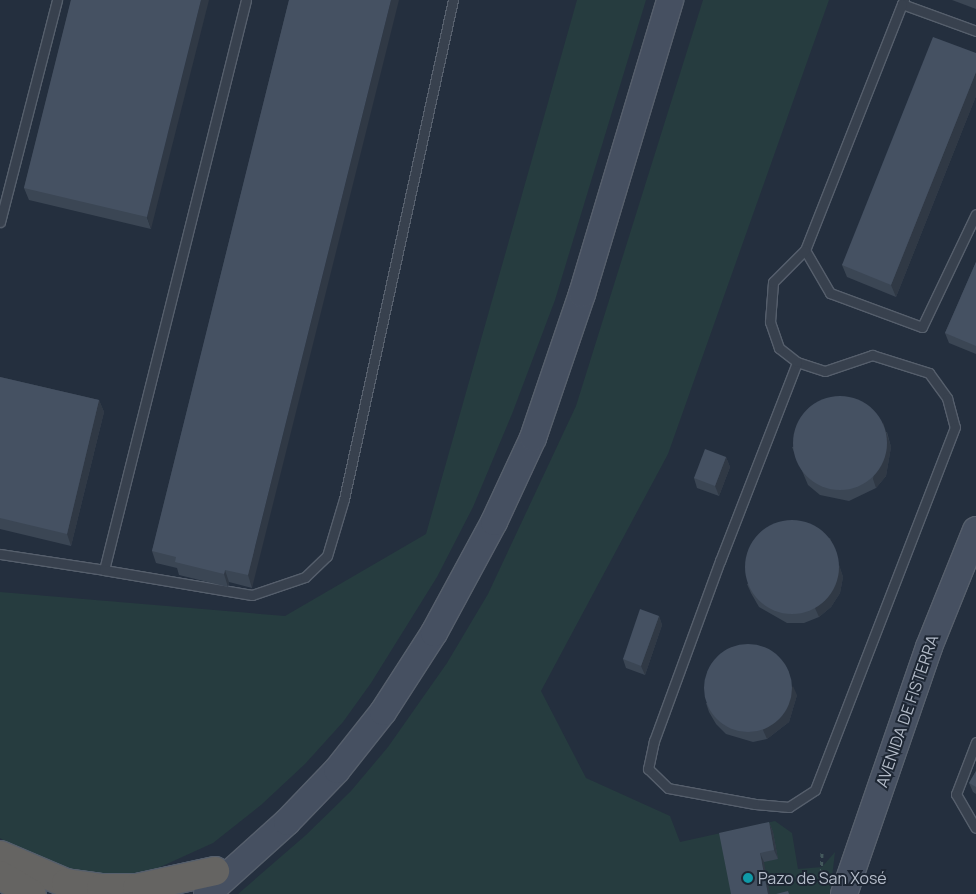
<!DOCTYPE html>
<meta charset="utf-8">
<style>
body{margin:0}
#map{position:relative;width:976px;height:894px;overflow:hidden;background:#242f3e;font-family:Manrope,sans-serif}
div>[style]{position:absolute}
[style*='--x']{left:calc(var(--x)*1px);top:calc(var(--y)*1px);width:calc(var(--w)*1px);rotate:calc(var(--a)*1deg)}
.green>*{inset:0;background:#263c3f}
.path>*{height:3px;margin-top:-1.5px;transform-origin:0;background:repeating-linear-gradient(90deg,#44595c 0 4px,transparent 0 8px)}
.roads{filter:drop-shadow(1px 0 #565f6c) drop-shadow(-1px 0 #565f6c) drop-shadow(0 1px #565f6c) drop-shadow(0 -1px #565f6c)}
.service>*{height:9px;margin:-4.5px;padding:0 4.5px;transform-origin:4.5px;border-radius:4.5px;background:#38414e}
.secondary>*{height:26px;margin:-13px;padding:0 13px;transform-origin:13px;border-radius:13px;background:#465061}
.trunk>*{height:28px;margin:-14px;padding:0 14px;transform-origin:14px;border-radius:14px;background:#656462}
.wall>*{inset:0;background:#3b4654}
.shaded-wall>*{inset:0;background:#303945}
.building>*{inset:0;background:#455162}
.round{border-radius:50%}
.dots>*{width:14px;height:14px;translate:-50% -50%;box-sizing:border-box;border:2px solid #1d2633;border-radius:50%}
span{translate:-50% -50%;white-space:nowrap;text-align:center;line-height:1.15;-webkit-text-stroke:4px #1d2633;paint-order:stroke}
.street-label{font-size:16px;color:#b4bcc9}
.poi-label{font-size:16px;color:#b4bcc9}
.left{translate:0 -50%;text-align:left}
</style>
<div id="map">
<div class="green">
<i style="clip-path:polygon(577px 0,646px 0,555px 300px,512px 414px,473px 507px,437px 577px,371px 683px,343px 722px,305px 764px,261px 805px,213px 843px,158px 868px,115px 877px,47px 866px,0 838px,0 592px,285px 616px,426px 534px)"></i>
<i style="clip-path:polygon(703px 0,829px 0,668px 454px,541px 691px,586px 778px,670px 816px,680px 842px,775px 821px,792px 833px,798px 869px,822px 867px,835px 852px,830px 894px,238px 894px,306px 835px,351px 791px,388px 747px,447px 663px,488px 594px,576px 406px)"></i>
</div>
<div class="path">
<i style="--x:821;--y:881;--w:29;--a:-88"></i>
</div>
<div class="roads">
<div class="service">
<i style="--x:904;--y:0;--w:4;--a:117"></i>
<i style="--x:902;--y:4;--w:79;--a:20"></i>
<i style="--x:902;--y:4;--w:264;--a:111.5"></i>
<i style="--x:805;--y:250;--w:50;--a:59.8"></i>
<i style="--x:830;--y:293;--w:98;--a:20.3"></i>
<i style="--x:922;--y:327;--w:125;--a:-64.5"></i>
<i style="--x:0;--y:222;--w:229;--a:-75.6"></i>
<i style="--x:797;--y:362;--w:29;--a:18"></i>
<i style="--x:825;--y:371;--w:50;--a:-18.8"></i>
<i style="--x:872;--y:355;--w:60;--a:17.5"></i>
<i style="--x:929;--y:373;--w:31;--a:54"></i>
<i style="--x:947;--y:398;--w:30;--a:75"></i>
<i style="--x:955;--y:427;--w:389;--a:111.1"></i>
<i style="--x:815;--y:790;--w:31;--a:147"></i>
<i style="--x:789;--y:807;--w:34;--a:-175"></i>
<i style="--x:755;--y:804;--w:88;--a:-169.6"></i>
<i style="--x:668;--y:788;--w:28;--a:-136"></i>
<i style="--x:648;--y:769;--w:29;--a:-78"></i>
<i style="--x:654;--y:741;--w:192;--a:-69.9"></i>
<i style="--x:720;--y:561;--w:213;--a:-68.8"></i>
<i style="--x:797;--y:362;--w:23;--a:-142"></i>
<i style="--x:779;--y:348;--w:28;--a:-109"></i>
<i style="--x:770;--y:322;--w:40;--a:-85.7"></i>
<i style="--x:773;--y:282;--w:45;--a:-45"></i>
<i style="--x:0;--y:554;--w:105;--a:8.7"></i>
<i style="--x:104;--y:570;--w:587;--a:-76.01"></i>
<i style="--x:104;--y:570;--w:150;--a:9.6"></i>
<i style="--x:252;--y:595;--w:56;--a:-18.8"></i>
<i style="--x:305;--y:577;--w:30;--a:-44"></i>
<i style="--x:327;--y:556;--w:59;--a:-73.4"></i>
<i style="--x:344;--y:499;--w:511;--a:-77.68"></i>
<i style="--x:976;--y:742;--w:56;--a:111"></i>
<i style="--x:956;--y:794;--w:39;--a:60"></i>
</div>
<div class="secondary">
<i style="--x:207;--y:894;--w:108;--a:-42"></i>
<i style="--x:287;--y:822;--w:72;--a:-46.1"></i>
<i style="--x:337;--y:770;--w:74;--a:-51.6"></i>
<i style="--x:383;--y:712;--w:94;--a:-57.2"></i>
<i style="--x:434;--y:633;--w:126;--a:-61.6"></i>
<i style="--x:494;--y:522;--w:93;--a:-65.1"></i>
<i style="--x:533;--y:438;--w:152;--a:-71.2"></i>
<i style="--x:582;--y:294;--w:307;--a:-73.3"></i>
<i style="--x:844;--y:894;--w:261;--a:-71"></i>
<i style="--x:929;--y:647;--w:126;--a:-68.1"></i>
</div>
<div class="trunk">
<i style="--x:0;--y:855;--w:72;--a:23"></i>
<i style="--x:66;--y:883;--w:35;--a:8"></i>
<i style="--x:101;--y:888;--w:36;--a:0"></i>
<i style="--x:137;--y:888;--w:80;--a:-12.3"></i>
<i style="--x:0;--y:875;--w:37;--a:31"></i>
</div>
</div>
<div class="wall">
<i style="clip-path:polygon(71px 0,151px 229px,29px 200px,24px 188px)"></i>
<i style="clip-path:polygon(289px 0,252px 588px,229px 582px,228px 587px,179px 575px,177px 568px,156px 563px,152px 551px)"></i>
<i style="clip-path:polygon(952px 0,976px 0,976px 9px)"></i>
<i style="clip-path:polygon(976px 53px,976px 96px,896px 297px,847px 277px,842px 265px)"></i>
<i style="clip-path:polygon(976px 262px,976px 354px,949px 343px,945px 333px)"></i>
<i style="clip-path:polygon(0 377px,99px 400px,104px 412px,71px 546px,0 529px)"></i>
<i style="clip-path:polygon(887px 432px,891px 447px,886px 476px,876px 488px,849px 501px,820px 495px,808px 485px,792px 447px)"></i>
<i style="clip-path:polygon(726px 457px,730px 467px,719px 496px,697px 488px,694px 478px)"></i>
<i style="clip-path:polygon(830px 538px,843px 577px,840px 593px,831px 607px,819px 617px,804px 623px,787px 623px,759px 607px,751px 593px,747px 584px)"></i>
<i style="clip-path:polygon(659px 616px,662px 625px,645px 675px,626px 668px,623px 659px)"></i>
<i style="clip-path:polygon(797px 695px,789px 722px,767px 739px,753px 742px,726px 734px,716px 724px,709px 712px,706px 703px)"></i>
<i style="clip-path:polygon(976px 771px,976px 794px,973px 792px,969px 783px)"></i>
<i style="clip-path:polygon(769px 822px,773px 832px,778px 859px,764px 862px,731px 894px)"></i>
</div>
<div class="shaded-wall">
<i style="clip-path:polygon(201px 0,209px 0,151px 229px,147px 217px)"></i>
<i style="clip-path:polygon(391px 0,399px 0,252px 588px,248px 575px)"></i>
<i style="clip-path:polygon(976px 72px,976px 96px,896px 297px,891px 285px)"></i>
<i style="clip-path:polygon(99px 400px,104px 412px,71px 546px,67px 534px)"></i>
<i style="clip-path:polygon(883px 422px,891px 447px,886px 476px,876px 488px,873px 479px)"></i>
<i style="clip-path:polygon(726px 457px,730px 467px,719px 496px,715px 486px)"></i>
<i style="clip-path:polygon(830px 538px,843px 577px,840px 593px,831px 607px,819px 617px,815px 608px)"></i>
<i style="clip-path:polygon(225px 570px,229px 582px,228px 587px,224px 574px)"></i>
<i style="clip-path:polygon(659px 616px,662px 625px,645px 675px,641px 666px)"></i>
<i style="clip-path:polygon(793px 686px,797px 695px,789px 722px,767px 739px,763px 730px)"></i>
<i style="clip-path:polygon(769px 822px,773px 832px,778px 859px,774px 850px)"></i>
<i style="clip-path:polygon(760px 853px,764px 862px,770px 894px,768px 894px)"></i>
</div>
<div class="building">
<i style="clip-path:polygon(71px 0,201px 0,147px 217px,24px 188px)"></i>
<i style="clip-path:polygon(289px 0,391px 0,248px 575px,225px 570px,224px 574px,175px 562px,176px 557px,152px 551px)"></i>
<i style="clip-path:polygon(933px 37px,976px 53px,976px 72px,891px 285px,842px 265px)"></i>
<i style="clip-path:polygon(976px 262px,976px 346px,945px 333px)"></i>
<i style="clip-path:polygon(0 377px,99px 400px,67px 534px,0 518px)"></i>
<i class="round" style="left:793px;top:396px;width:94px;height:94px"></i>
<i style="clip-path:polygon(705px 449px,726px 457px,715px 486px,694px 478px)"></i>
<i class="round" style="left:745px;top:520px;width:94px;height:94px"></i>
<i style="clip-path:polygon(640px 609px,659px 616px,641px 666px,623px 659px)"></i>
<i class="round" style="left:704px;top:644px;width:88px;height:88px"></i>
<i style="clip-path:polygon(976px 771px,976px 787px,969px 783px)"></i>
<i style="clip-path:polygon(769px 822px,774px 850px,760px 853px,768px 894px,731px 894px,719px 833px)"></i>
<i style="clip-path:polygon(788px 891px,789px 894px,776px 894px)"></i>
</div>
<div class="dots">
<i style="left:748px;top:878px;background:#0f9aa8"></i>
</div>
<div class="street-label">
<span style="left:907px;top:711px;rotate:-71deg">AVENIDA DE FISTERRA</span>
</div>
<div class="poi-label">
<span class="left" style="left:758px;top:878px">Pazo de San Xosé</span>
</div>
</div>
